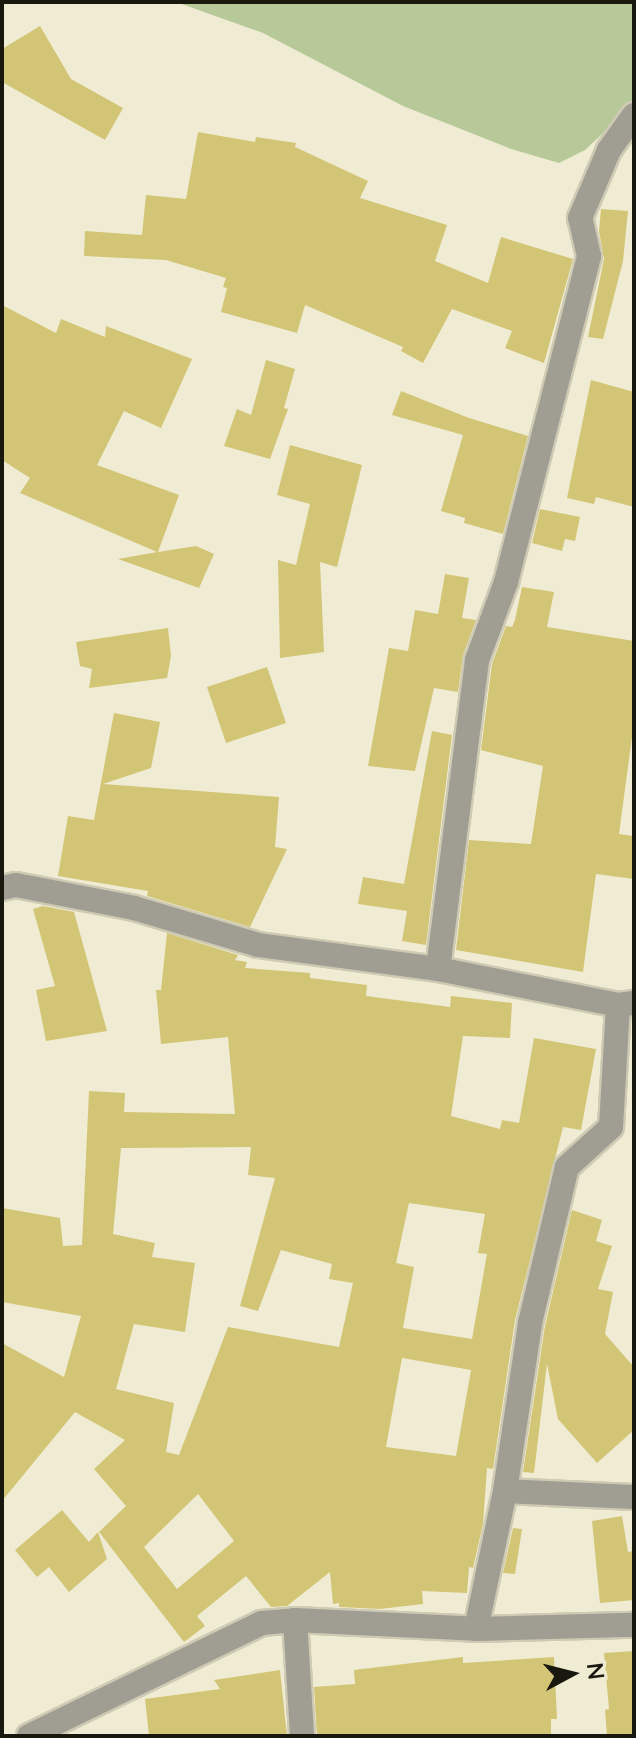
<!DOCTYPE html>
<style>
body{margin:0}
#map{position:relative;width:636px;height:1738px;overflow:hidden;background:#f0ecd3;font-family:Lato,sans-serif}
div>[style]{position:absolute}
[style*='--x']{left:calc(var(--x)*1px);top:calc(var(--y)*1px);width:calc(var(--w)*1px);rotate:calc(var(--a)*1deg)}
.green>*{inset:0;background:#b7c899}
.building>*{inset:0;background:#d2c576}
.roads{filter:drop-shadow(2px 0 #cecab4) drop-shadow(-2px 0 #cecab4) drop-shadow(0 2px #cecab4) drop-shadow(0 -2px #cecab4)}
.minor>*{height:24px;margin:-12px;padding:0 12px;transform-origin:12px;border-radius:12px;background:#a09d93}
span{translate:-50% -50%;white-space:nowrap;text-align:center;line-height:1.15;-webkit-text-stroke:8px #f0ecd3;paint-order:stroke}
.frame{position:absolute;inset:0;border:4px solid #19180f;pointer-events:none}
.north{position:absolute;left:532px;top:1634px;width:80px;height:80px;-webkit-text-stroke:6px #f0ecd3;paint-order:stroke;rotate:83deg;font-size:22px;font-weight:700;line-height:32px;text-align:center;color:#19180f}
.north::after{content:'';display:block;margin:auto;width:28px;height:36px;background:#19180f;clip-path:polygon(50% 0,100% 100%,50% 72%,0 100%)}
</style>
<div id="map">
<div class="green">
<i style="clip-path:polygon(176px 2px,634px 2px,634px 104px,585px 150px,559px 163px,511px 149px,403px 106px,263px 33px)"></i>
</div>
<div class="building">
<i style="clip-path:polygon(40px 26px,71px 79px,123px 108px,105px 140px,2px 82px,2px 49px)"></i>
<i style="clip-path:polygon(198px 132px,255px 142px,256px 137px,296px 143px,295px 147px,368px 181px,360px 198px,447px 225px,435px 261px,488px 283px,501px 237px,573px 259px,544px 363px,505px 348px,512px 331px,452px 309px,423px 363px,401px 351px,403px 347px,305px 305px,297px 333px,221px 312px,227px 288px,223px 287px,226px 278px,166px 260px,84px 256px,85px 231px,142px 235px,146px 195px,186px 199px)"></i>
<i style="clip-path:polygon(601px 209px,628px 211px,623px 261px,603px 339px,588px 337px,604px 259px,599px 231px)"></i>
<i style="clip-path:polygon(2px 305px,56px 333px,61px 319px,105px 337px,106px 326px,192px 359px,161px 428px,124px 411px,97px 465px,179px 495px,158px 552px,196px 546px,214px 554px,199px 588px,118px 559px,157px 552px,20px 493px,30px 478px,2px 460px)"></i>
<i style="clip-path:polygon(266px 360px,295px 369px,284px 408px,288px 409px,270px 459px,224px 446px,237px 409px,251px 415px)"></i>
<i style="clip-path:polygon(591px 380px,634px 392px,634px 507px,596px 497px,594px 504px,567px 498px)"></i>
<i style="clip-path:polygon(401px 391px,469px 418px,528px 436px,503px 534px,464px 523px,465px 518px,441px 511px,463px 435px,392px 415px)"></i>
<i style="clip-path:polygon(290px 445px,362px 465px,337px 567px,320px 562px,324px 652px,280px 658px,278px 560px,296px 565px,310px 504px,277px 495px)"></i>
<i style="clip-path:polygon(540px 509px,580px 517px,575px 541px,565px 539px,562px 551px,532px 543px)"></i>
<i style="clip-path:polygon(445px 574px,469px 578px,462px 618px,476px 620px,463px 655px,458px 692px,434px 688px,415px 771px,368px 766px,389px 648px,408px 651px,415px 610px,438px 614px)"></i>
<i style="clip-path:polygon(522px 587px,554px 592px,547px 627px,634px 641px,634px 722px,619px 834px,634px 836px,634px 879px,596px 874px,583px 972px,456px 950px,469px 840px,531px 844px,543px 766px,481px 750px,492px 664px,506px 626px,512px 627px,515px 620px)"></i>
<i style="clip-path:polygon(168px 628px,171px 656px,167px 678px,89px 688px,92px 669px,80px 666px,76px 642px)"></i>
<i style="clip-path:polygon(267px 667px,286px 723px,226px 743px,207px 687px)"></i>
<i style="clip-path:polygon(114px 713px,160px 722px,151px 768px,103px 784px,279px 797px,275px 847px,287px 849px,250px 927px,147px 896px,148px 891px,58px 876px,68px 816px,94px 820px)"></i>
<i style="clip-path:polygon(432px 731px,452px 735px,426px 945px,402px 941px,407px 911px,358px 904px,363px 877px,404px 884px)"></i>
<i style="clip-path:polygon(43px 906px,74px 912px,107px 1031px,46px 1041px,36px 990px,55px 986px,33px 909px)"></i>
<i style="clip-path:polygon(evenodd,167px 933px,238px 955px,235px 960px,247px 962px,245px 968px,310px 973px,310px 978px,367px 985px,366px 996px,450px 1007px,451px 996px,512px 1003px,510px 1038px,463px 1036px,451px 1116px,500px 1129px,502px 1120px,519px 1123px,534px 1038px,596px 1049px,581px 1130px,563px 1127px,515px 1320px,493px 1469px,487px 1468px,483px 1524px,473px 1568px,469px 1567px,467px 1593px,422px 1591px,423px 1604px,380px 1609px,339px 1607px,339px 1603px,333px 1604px,330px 1572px,287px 1606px,271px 1607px,246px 1576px,197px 1616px,205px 1626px,184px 1642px,99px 1532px,126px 1506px,94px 1469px,125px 1440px,75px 1412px,2px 1501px,2px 1343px,64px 1377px,81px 1316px,2px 1302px,2px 1208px,60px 1218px,63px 1246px,82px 1245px,89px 1091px,125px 1093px,124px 1112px,235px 1114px,228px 1037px,161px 1044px,156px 990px,161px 990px,167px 933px,251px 1147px,248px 1175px,275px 1178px,240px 1306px,258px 1311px,281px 1250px,332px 1264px,329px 1279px,353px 1283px,339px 1347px,228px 1327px,179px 1455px,166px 1452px,174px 1403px,116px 1389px,134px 1324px,185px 1332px,195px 1263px,152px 1257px,155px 1243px,113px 1234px,121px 1148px,251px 1147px,167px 933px,409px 1203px,485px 1214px,478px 1253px,487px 1254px,472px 1339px,403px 1328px,414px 1267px,396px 1263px,409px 1203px,167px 933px,402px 1358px,471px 1370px,456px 1456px,386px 1447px,402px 1358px,167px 933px,198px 1494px,234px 1541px,177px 1589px,144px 1547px,198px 1494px)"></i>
<i style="clip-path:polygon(572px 1210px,602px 1220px,596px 1241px,612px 1246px,598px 1289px,613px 1292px,605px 1334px,634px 1367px,634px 1430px,597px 1463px,558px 1419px,547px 1364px,534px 1473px,523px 1472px,545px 1326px)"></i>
<i style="clip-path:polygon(62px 1510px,89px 1542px,98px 1532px,107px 1559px,69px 1592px,49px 1567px,37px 1577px,15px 1550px)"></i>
<i style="clip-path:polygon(622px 1516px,628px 1552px,634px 1551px,634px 1600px,600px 1603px,592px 1521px)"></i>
<i style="clip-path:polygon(513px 1528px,522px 1529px,515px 1574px,503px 1573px)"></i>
<i style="clip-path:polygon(634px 1651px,634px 1736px,607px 1736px,605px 1710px,609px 1709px,604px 1653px)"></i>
<i style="clip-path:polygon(463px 1657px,463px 1663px,554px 1657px,557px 1719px,551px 1719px,551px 1736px,317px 1736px,314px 1687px,355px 1684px,354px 1670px)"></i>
<i style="clip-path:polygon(280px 1670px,287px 1736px,149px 1736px,145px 1699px,220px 1689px,214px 1680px)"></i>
</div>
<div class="roads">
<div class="minor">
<i style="--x:2;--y:888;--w:14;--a:-12"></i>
<i style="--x:16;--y:885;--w:120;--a:11"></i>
<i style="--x:134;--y:908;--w:129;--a:16.6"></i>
<i style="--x:258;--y:945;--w:182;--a:7.6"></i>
<i style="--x:438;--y:969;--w:184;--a:11.3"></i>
<i style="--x:618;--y:1005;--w:14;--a:-8"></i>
<i style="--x:438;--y:969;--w:311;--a:-82.8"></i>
<i style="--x:477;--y:660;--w:83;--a:-69.6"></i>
<i style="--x:506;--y:582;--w:336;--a:-75.7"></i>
<i style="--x:589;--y:256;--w:39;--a:-103"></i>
<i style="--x:580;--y:218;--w:74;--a:-66.9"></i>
<i style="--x:609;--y:150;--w:43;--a:-54.5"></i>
<i style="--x:505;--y:1491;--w:129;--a:2.7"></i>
<i style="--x:295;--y:1620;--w:116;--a:86.5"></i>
<i style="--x:476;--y:1629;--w:141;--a:-78.1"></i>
<i style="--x:505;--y:1491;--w:170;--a:-81.5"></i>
<i style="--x:530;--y:1323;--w:160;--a:-76.7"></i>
<i style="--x:567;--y:1167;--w:59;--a:-42.3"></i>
<i style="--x:611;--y:1127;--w:122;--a:-86.7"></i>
<i style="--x:29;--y:1736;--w:259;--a:-25.9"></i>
<i style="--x:262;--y:1623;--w:33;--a:-5"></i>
<i style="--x:295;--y:1620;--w:181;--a:2.8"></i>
<i style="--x:476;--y:1629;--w:158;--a:-1.5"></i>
</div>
</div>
<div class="frame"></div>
<div class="north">N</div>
</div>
